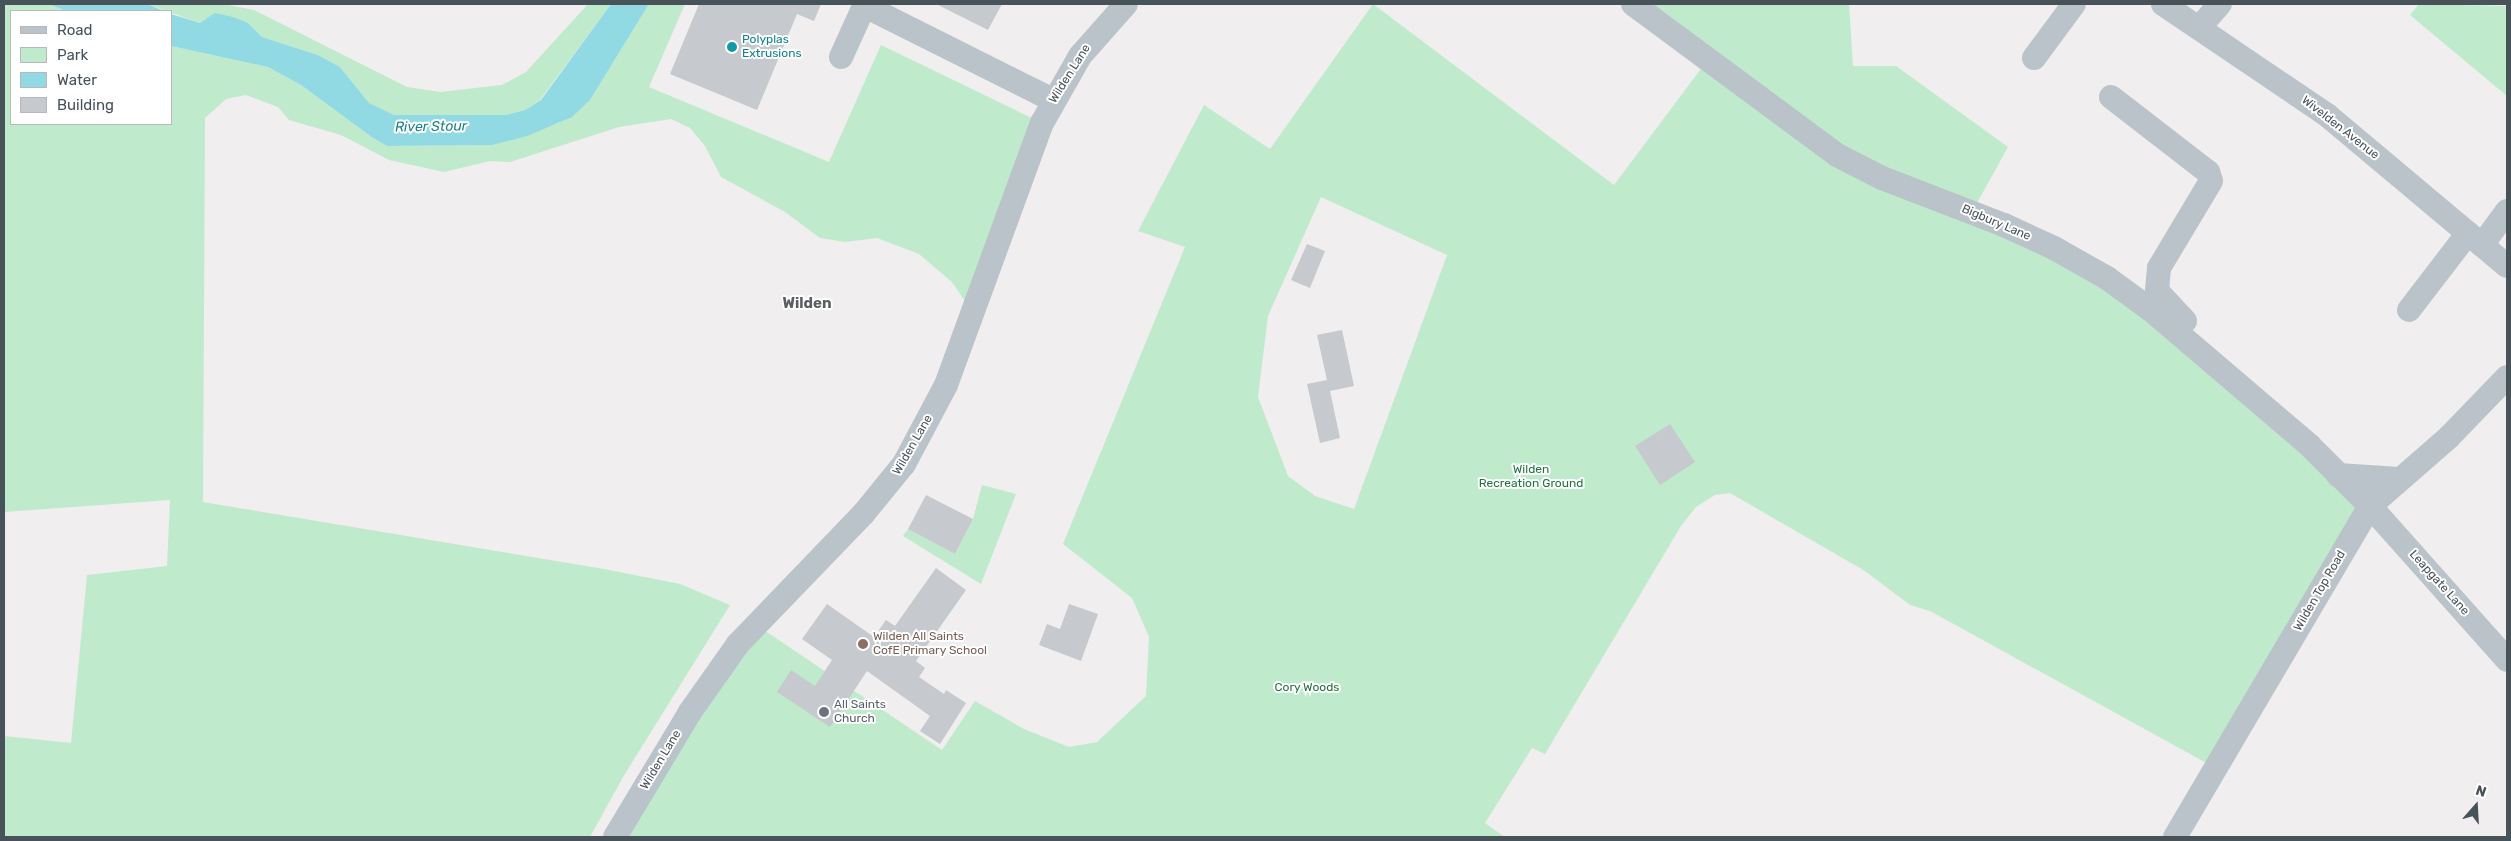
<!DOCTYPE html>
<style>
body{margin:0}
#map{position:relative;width:2511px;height:841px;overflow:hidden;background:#f0eeee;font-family:Rubik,sans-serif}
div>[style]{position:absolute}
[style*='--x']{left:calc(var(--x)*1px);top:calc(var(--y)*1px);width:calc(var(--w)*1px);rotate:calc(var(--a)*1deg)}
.green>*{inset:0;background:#c0eacc}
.water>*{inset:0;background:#91dae3}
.building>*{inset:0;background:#c6c9cd}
.minor>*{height:24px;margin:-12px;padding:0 12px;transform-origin:12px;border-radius:12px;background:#bac3c9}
.dots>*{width:14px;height:14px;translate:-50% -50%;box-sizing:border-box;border:2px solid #fff;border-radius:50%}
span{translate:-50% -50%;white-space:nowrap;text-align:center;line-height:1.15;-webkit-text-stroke:4px #fff;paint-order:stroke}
.culture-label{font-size:12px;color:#0d838f}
.left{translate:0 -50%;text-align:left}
.street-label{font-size:12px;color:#485359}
.park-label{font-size:12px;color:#207341}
.education-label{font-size:12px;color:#785e54}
.worship-label{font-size:12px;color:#5b616d}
.water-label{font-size:14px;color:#19808c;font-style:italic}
.quarter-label{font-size:15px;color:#5b5f62;font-weight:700}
.frame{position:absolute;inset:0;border:5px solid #485359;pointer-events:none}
.legend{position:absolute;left:10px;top:10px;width:162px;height:115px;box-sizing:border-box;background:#fff;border:1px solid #b6babd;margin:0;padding:6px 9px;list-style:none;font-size:15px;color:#485359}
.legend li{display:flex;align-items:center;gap:10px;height:25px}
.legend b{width:25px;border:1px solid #b6babd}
.north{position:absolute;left:2451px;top:781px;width:50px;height:50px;-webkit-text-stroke:4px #fff;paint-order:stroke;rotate:19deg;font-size:14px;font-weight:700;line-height:20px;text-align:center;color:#485359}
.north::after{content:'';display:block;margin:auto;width:18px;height:22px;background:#485359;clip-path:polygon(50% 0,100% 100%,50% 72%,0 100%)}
</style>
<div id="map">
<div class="green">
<i style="clip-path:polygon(4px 4px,49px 4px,66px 11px,11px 11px,11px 124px,171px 124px,171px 46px,268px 67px,301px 85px,373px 138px,387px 146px,492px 145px,559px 123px,590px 100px,649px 4px,685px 4px,649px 87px,829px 162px,881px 45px,1042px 123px,973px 313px,952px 282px,919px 254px,877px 238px,845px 242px,820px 238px,785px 212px,721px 177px,705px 146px,690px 128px,671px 119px,619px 127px,510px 162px,490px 161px,444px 172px,389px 160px,341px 135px,289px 120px,278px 107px,246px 95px,226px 99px,205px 118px,203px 502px,604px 569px,680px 584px,730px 605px,623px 777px,590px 837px,4px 837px,4px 736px,71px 743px,87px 575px,167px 566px,170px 500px,4px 512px)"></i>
<i style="clip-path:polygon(147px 4px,223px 4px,254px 10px,407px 87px,440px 92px,502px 85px,526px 72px,588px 4px,611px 4px,540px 100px,525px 110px,506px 115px,432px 117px,394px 115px,381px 110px,369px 103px,340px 67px,318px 55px,262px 37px,248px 23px,209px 19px,200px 23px)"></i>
<i style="clip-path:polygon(evenodd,1373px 4px,1614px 185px,1709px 58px,1633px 4px,1849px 4px,1853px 66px,1896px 66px,2008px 147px,1972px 212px,2083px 264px,2370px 506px,2210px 765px,1930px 611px,1910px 605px,1865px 571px,1730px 493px,1715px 495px,1696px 507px,1681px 526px,1545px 754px,1532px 748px,1485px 823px,1505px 837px,615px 837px,755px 624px,942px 750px,975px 701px,1024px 729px,1069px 747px,1097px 742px,1146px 696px,1149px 637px,1132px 598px,1063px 544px,1185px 247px,1138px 231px,1204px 105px,1270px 149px,1373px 4px,1321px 197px,1447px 255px,1354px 509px,1315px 496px,1288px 476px,1258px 397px,1268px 316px,1321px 197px)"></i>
<i style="clip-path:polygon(2419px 4px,2507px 6px,2507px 96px,2410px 15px)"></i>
<i style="clip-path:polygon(982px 485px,1016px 494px,981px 584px,903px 536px,908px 529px,955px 554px,973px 519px)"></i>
</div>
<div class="water">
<i style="clip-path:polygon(49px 4px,147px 4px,164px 11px,66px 11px)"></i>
<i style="clip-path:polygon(611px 4px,649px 4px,590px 100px,572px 117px,527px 136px,492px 145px,387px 146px,373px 138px,301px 85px,268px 67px,171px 46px,171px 14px,200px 23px,215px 13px,233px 17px,248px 23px,262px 37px,318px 55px,340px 67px,369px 103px,394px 115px,506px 115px,525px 110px,541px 100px)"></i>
</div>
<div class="building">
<i style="clip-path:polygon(699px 4px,821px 4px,814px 21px,797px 14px,757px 110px,670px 74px)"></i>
<i style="clip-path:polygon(936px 4px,1002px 4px,988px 30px)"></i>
<i style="clip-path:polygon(1307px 244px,1325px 251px,1310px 288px,1291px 280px)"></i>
<i style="clip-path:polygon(1342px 330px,1354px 386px,1330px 391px,1340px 438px,1320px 443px,1307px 384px,1327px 380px,1317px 335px)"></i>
<i style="clip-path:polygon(1670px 424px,1695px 462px,1660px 485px,1635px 446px)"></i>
<i style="clip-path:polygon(926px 495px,973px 519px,955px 554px,908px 529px)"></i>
<i style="clip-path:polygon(936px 568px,966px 590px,916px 661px,925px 668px,919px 677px,944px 694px,946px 690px,966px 703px,940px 744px,920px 731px,930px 716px,867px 671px,830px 727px,777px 692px,791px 670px,815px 686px,832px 660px,802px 639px,827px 604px,874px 637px,886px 620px,895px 626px)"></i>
<i style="clip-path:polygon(1069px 604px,1098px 614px,1081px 661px,1039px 645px,1047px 624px,1060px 629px)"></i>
</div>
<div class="minor">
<i style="--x:1633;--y:4;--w:254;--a:36.5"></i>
<i style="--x:1837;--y:155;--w:51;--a:27.1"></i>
<i style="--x:1882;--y:178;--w:131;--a:21.1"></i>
<i style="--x:2004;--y:225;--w:55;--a:24.7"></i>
<i style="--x:2054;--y:248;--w:61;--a:29.5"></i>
<i style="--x:2107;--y:278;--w:54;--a:36"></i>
<i style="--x:2151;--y:310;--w:209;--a:40.5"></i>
<i style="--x:2310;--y:446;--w:85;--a:45"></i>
<i style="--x:2370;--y:506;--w:206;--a:48.3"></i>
<i style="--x:2163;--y:4;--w:198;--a:34.1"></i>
<i style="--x:2327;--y:115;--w:235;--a:40"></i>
<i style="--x:865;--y:6;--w:210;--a:26.6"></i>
<i style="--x:2199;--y:28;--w:32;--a:-49"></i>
<i style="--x:841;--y:57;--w:58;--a:-65.6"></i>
<i style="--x:2034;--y:58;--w:67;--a:-53.5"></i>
<i style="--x:2111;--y:97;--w:123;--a:37.7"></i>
<i style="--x:2208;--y:172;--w:9;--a:72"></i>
<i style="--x:2211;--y:181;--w:101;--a:120.9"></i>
<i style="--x:2159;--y:268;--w:23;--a:95"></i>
<i style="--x:2157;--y:291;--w:41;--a:47"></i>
<i style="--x:2482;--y:245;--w:42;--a:-53.7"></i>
<i style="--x:2409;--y:310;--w:97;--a:-52.5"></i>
<i style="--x:2338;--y:475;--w:61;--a:3.8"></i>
<i style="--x:615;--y:837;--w:146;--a:-59"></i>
<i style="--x:690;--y:712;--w:83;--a:-54.8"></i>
<i style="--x:738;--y:644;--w:182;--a:-46.1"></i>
<i style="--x:864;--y:513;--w:63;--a:-50.8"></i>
<i style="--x:904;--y:464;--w:89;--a:-62"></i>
<i style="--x:946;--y:385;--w:279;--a:-69.9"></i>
<i style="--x:1042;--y:123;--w:77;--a:-60.4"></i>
<i style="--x:1080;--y:56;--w:69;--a:-48.5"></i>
<i style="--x:2175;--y:837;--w:384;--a:-59.5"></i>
<i style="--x:2370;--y:506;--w:105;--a:-41.1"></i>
<i style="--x:2449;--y:437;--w:83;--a:-46"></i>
</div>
<div class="dots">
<i style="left:732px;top:47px;background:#0f9aa8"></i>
<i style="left:863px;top:644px;background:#8d6e63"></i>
<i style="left:824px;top:712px;background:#6b7280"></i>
</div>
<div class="culture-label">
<span class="left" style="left:742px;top:47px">Polyplas<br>Extrusions</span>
</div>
<div class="street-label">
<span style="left:1070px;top:74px;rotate:-58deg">Wilden Lane</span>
<span style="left:2340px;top:128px;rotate:38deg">Wivelden Avenue</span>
<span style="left:1996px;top:223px;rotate:23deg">Bigbury Lane</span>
<span style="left:913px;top:445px;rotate:-60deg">Wilden Lane</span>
<span style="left:2439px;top:583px;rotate:48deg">Leapgate Lane</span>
<span style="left:2320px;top:591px;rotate:-60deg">Wilden Top Road</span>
<span style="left:661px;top:760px;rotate:-59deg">Wilden Lane</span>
</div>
<div class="park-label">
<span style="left:1531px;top:477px">Wilden<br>Recreation Ground</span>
<span style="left:1307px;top:688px">Cory Woods</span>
</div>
<div class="education-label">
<span class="left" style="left:873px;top:644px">Wilden All Saints<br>CofE Primary School</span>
</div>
<div class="worship-label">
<span class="left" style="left:834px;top:712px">All Saints<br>Church</span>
</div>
<div class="water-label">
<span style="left:431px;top:127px;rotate:-1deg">River Stour</span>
</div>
<div class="quarter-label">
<span style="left:807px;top:304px">Wilden</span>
</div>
<div class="frame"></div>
<ul class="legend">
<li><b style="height:6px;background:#bac3c9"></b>Road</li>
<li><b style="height:14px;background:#c0eacc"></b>Park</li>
<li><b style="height:14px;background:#91dae3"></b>Water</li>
<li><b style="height:14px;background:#c6c9cd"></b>Building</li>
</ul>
<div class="north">N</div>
</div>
